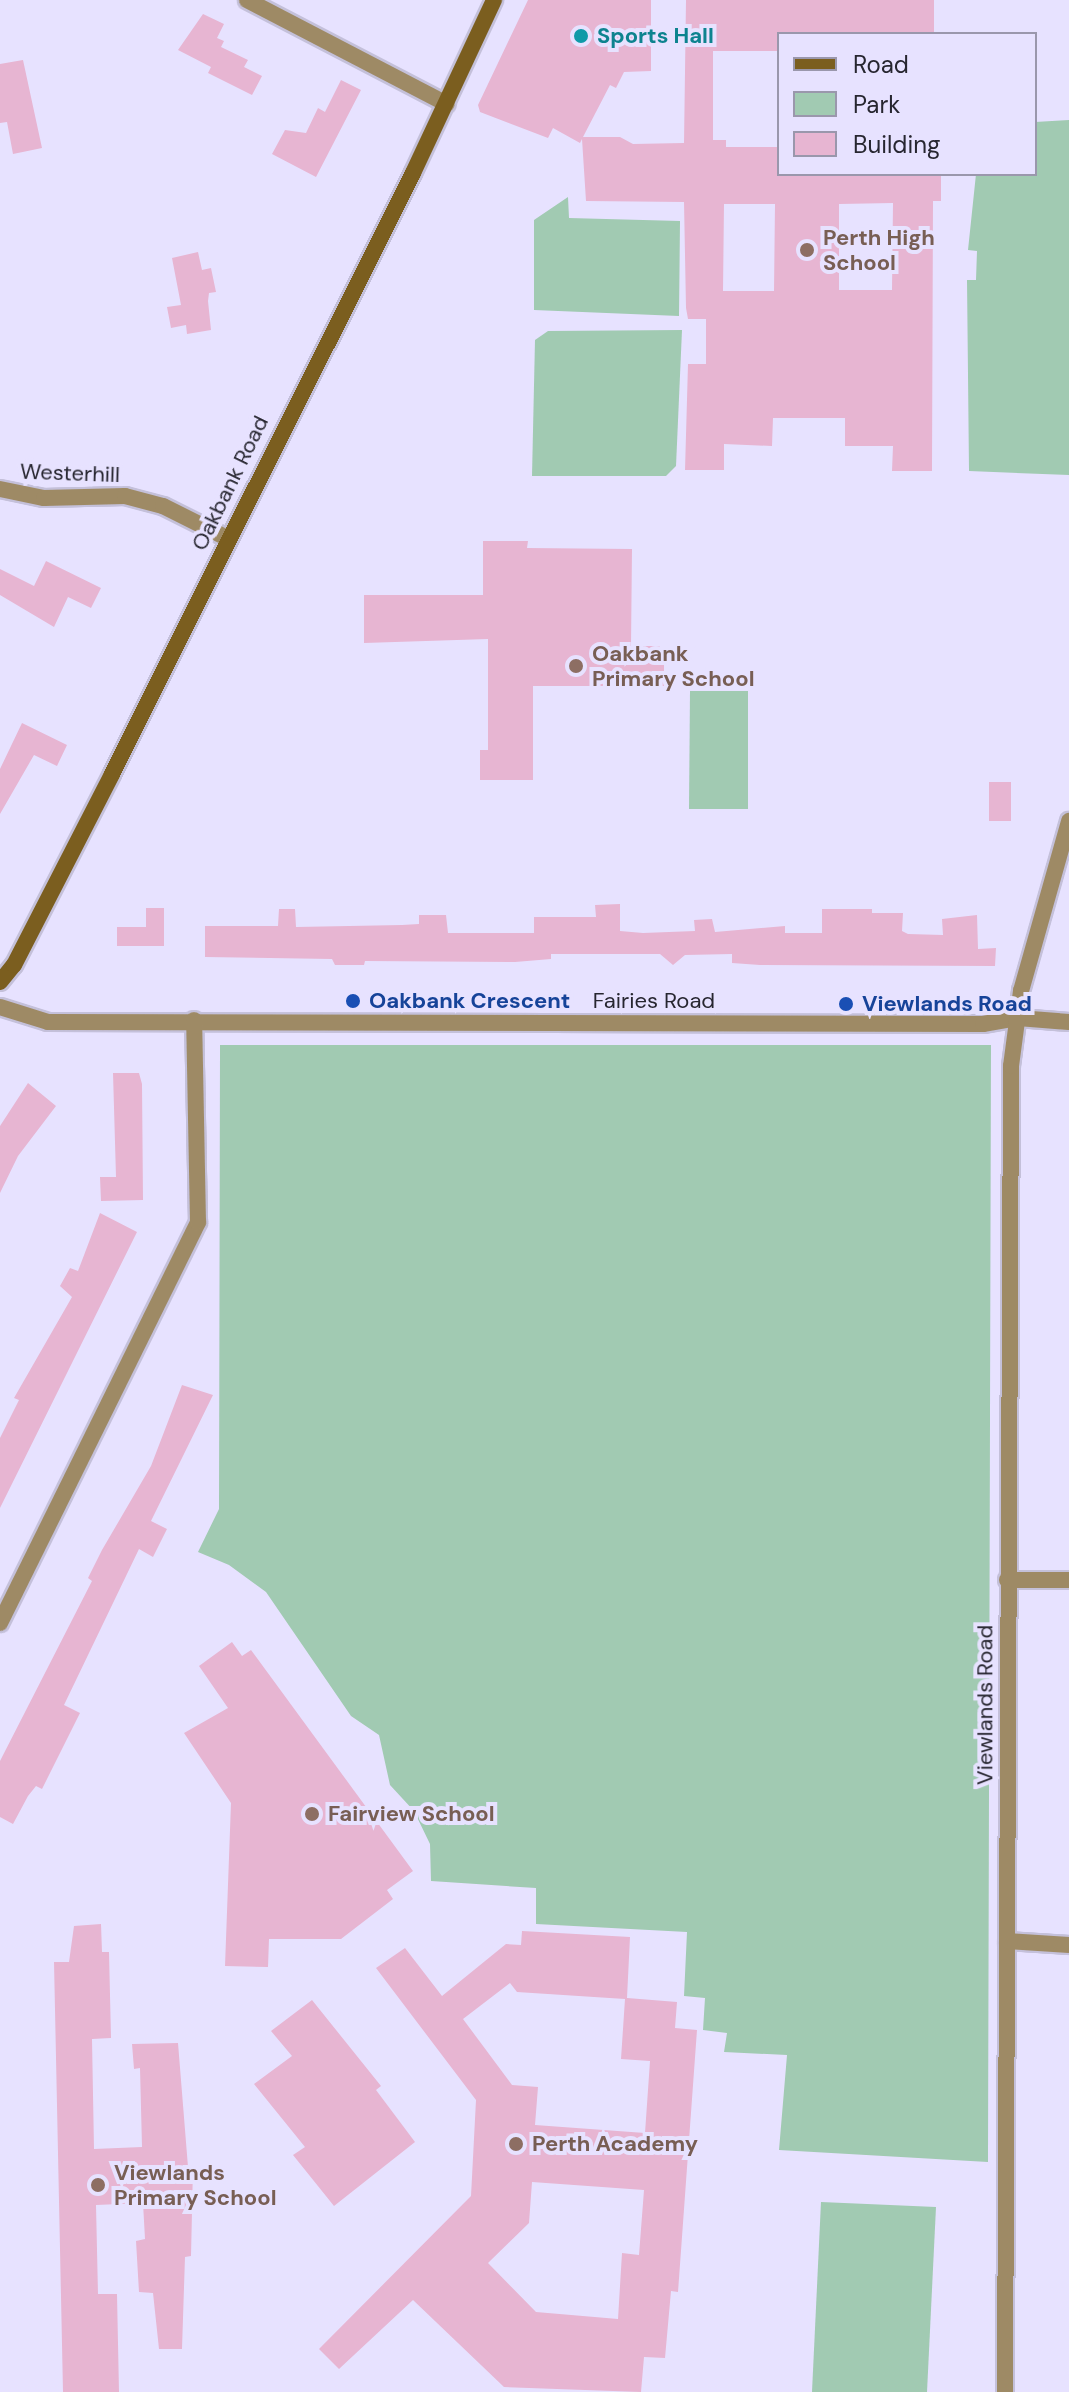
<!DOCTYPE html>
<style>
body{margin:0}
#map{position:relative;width:1069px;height:2392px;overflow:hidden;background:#e7e2ff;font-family:"DM Sans",sans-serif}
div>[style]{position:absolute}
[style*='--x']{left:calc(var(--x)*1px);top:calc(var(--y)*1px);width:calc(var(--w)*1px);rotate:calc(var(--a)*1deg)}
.green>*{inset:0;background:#a1cab2}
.building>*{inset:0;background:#e7b5d2}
.roads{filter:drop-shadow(2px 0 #c4c0da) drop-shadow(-2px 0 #c4c0da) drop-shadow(0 2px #c4c0da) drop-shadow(0 -2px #c4c0da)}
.street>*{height:16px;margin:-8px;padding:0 8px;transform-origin:8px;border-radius:8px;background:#9e8a65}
.secondary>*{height:16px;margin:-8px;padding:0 8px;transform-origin:8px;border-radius:8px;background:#7b5e1f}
.dots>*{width:22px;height:22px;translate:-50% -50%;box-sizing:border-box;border:4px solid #e7e2ff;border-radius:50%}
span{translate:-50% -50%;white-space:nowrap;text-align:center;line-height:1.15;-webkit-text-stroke:8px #e7e2ff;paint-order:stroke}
.culture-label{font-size:22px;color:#0d838f;font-weight:700}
.left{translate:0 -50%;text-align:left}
.education-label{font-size:22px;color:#785e54;font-weight:700}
.street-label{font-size:22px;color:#272630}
.transit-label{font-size:22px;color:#164399;font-weight:700}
.legend{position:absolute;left:777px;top:32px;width:260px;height:144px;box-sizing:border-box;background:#e7e2ff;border:2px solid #9a97ac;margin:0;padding:10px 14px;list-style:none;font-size:24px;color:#272630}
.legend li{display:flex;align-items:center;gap:16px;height:40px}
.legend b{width:40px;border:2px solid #9a97ac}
</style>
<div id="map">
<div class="green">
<i style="clip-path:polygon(1069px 120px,1069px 475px,969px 471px,967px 280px,976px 280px,977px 251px,968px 250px,976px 174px,1035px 174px,1035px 122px)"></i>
<i style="clip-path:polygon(568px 197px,569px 218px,680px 221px,679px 316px,534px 310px,534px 220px)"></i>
<i style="clip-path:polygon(682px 330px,676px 466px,666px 476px,532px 476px,535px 340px,548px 331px)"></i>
<i style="clip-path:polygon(690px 691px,748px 691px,748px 809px,689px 809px)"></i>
<i style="clip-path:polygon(220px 1045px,991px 1045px,988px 2162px,779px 2150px,787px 2055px,724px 2052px,727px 2033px,703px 2030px,705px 1998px,684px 1996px,687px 1932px,536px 1924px,536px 1888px,431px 1881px,430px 1844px,414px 1811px,390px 1785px,379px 1735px,351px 1716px,266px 1592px,229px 1565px,198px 1552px,219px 1509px)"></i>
<i style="clip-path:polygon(821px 2202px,936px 2207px,927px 2392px,812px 2392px)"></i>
</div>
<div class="building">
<i style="clip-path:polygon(evenodd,528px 0,651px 0,651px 71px,624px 72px,616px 88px,610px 85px,583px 137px,620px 137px,633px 144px,684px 143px,686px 0,934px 0,934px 34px,779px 34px,779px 51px,713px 51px,713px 140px,726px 140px,726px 147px,779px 147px,779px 174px,941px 174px,941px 201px,933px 201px,932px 471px,892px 471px,893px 446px,845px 446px,845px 418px,773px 418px,772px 446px,724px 444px,724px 470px,685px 470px,688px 364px,706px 364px,706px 319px,688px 319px,686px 308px,684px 202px,586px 201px,582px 139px,580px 143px,553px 128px,548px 138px,480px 112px,478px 105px,528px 0,893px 203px,892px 290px,839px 290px,839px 204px,893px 203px,528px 0,724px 204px,775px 204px,774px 291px,723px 291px,724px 204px)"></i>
<i style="clip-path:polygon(203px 14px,224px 24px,217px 38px,224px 41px,221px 47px,248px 60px,244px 67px,262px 76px,252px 95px,208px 73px,211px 67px,178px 50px)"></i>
<i style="clip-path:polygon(23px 60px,42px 148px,13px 154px,7px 122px,0 123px,0 64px)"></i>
<i style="clip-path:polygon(341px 80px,361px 90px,316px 177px,272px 154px,285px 130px,306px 133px,318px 108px,325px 112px)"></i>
<i style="clip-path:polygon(198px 252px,202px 270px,211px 268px,216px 292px,209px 293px,208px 301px,211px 330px,187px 334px,186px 325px,171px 328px,167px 307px,181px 305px,172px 258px)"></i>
<i style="clip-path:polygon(483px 541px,528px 541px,527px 548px,632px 549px,631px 646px,664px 646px,664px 686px,533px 686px,533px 780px,480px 780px,480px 750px,488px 750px,488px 639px,364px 643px,364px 595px,483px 595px)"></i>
<i style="clip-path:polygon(46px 561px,101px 588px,91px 608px,68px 597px,54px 627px,0 595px,0 569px,34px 586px)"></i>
<i style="clip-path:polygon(22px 723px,67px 745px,57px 766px,34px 755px,0 814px,0 769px)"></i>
<i style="clip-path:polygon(989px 782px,1011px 782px,1011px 821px,989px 821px)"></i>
<i style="clip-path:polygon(620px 904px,620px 931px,643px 933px,695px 931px,694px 920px,712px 919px,715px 932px,785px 926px,785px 933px,822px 933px,822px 909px,872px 909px,872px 913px,903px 913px,902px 931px,908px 934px,943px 935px,942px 919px,977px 915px,978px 949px,996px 948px,995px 966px,760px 965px,732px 963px,732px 954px,685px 955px,673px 965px,660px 954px,551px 954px,551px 959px,515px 962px,365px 961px,364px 965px,335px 965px,332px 959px,205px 957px,205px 926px,278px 926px,279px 909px,295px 909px,296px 927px,402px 925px,419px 924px,419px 915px,446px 915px,448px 933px,534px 933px,534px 917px,596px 917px,595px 905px)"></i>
<i style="clip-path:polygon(146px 908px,164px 908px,164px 946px,117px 946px,117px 927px,146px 927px)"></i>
<i style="clip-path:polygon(113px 1073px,139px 1073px,142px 1084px,143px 1200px,101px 1201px,100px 1177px,116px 1177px)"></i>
<i style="clip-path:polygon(28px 1083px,56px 1106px,18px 1156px,0 1193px,0 1126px)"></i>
<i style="clip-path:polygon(100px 1213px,137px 1232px,0 1508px,0 1438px,19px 1400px,14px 1398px,72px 1297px,60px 1286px,70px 1268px,78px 1271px)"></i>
<i style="clip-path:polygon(182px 1385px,213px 1395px,151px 1521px,167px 1529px,153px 1557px,139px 1549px,64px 1705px,80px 1713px,42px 1789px,36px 1786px,28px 1796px,13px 1824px,0 1817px,0 1761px,92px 1581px,88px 1578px,102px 1550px,151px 1466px)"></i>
<i style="clip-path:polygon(232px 1642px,242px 1656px,251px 1650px,413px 1871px,387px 1890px,393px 1899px,341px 1939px,269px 1939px,268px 1967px,225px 1966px,231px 1803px,184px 1733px,228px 1708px,199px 1666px)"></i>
<i style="clip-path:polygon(101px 1924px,102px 1952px,109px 1952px,111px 2038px,92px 2039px,94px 2149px,142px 2147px,140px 2068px,134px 2069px,132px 2044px,178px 2043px,188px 2167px,193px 2167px,191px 2256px,185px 2257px,182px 2349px,159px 2349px,153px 2293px,139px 2292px,136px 2241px,145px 2239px,143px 2203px,96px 2205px,98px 2294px,117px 2294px,119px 2392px,63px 2392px,54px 1962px,69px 1962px,74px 1926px)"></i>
<i style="clip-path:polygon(evenodd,522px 1931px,630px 1937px,627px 1998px,677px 2002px,675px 2028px,697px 2030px,678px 2292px,671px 2291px,665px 2358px,644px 2357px,641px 2392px,504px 2387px,413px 2300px,339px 2369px,319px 2349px,471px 2196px,476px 2100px,376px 1968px,405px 1948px,442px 1996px,506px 1944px,521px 1945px,522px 1931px,510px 1983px,517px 1992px,625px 1999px,621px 2059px,650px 2061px,645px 2133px,535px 2125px,538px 2087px,512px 2085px,463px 2019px,510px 1983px,522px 1931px,532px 2182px,644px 2190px,639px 2255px,622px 2253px,618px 2319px,536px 2312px,488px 2263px,529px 2223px,532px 2182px)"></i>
<i style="clip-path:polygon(312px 2000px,381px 2086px,376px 2090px,415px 2142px,334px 2206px,293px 2155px,305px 2147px,254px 2084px,292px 2056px,271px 2031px)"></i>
</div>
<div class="roads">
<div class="street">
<i style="--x:247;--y:0;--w:225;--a:27.5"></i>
<i style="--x:0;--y:489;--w:45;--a:11.6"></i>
<i style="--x:44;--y:498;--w:81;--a:-1.4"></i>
<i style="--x:125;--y:496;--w:39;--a:15"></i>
<i style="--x:163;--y:506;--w:72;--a:26.6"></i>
<i style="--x:0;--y:1007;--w:50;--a:17.4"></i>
<i style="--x:48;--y:1022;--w:935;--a:0.12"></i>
<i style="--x:983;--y:1024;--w:36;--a:-10"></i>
<i style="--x:1018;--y:1018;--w:51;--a:4.5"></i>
<i style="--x:1007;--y:1580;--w:62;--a:0"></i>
<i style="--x:0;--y:1623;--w:447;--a:-63.7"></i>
<i style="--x:198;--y:1222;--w:202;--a:-91.1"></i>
<i style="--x:1007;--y:1941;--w:62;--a:3.7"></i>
<i style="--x:1005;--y:2392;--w:1326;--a:-89.74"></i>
<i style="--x:1011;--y:1066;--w:76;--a:-82.4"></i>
<i style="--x:1021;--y:991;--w:177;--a:-74.2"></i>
</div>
<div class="secondary">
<i style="--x:0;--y:982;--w:22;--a:-51"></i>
<i style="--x:14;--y:965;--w:215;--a:-62.8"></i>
<i style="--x:112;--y:774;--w:672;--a:-63.4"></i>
<i style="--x:413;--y:173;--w:191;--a:-64.9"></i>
</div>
</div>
<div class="dots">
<i style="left:581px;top:36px;background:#0f9aa8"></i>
<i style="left:807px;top:250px;background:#8d6e63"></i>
<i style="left:576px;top:666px;background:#8d6e63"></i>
<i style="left:353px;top:1001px;background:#1a4fb4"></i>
<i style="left:846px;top:1004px;background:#1a4fb4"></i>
<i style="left:312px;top:1814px;background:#8d6e63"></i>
<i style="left:516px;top:2144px;background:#8d6e63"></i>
<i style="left:98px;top:2185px;background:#8d6e63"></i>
</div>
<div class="culture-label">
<span class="left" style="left:597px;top:36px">Sports Hall</span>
</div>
<div class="education-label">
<span class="left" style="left:823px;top:250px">Perth High<br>School</span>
<span class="left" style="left:592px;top:666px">Oakbank<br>Primary School</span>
<span class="left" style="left:328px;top:1814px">Fairview School</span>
<span class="left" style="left:532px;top:2144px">Perth Academy</span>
<span class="left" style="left:114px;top:2185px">Viewlands<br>Primary School</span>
</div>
<div class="street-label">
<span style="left:70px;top:473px;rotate:2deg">Westerhill</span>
<span style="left:230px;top:483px;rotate:-64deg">Oakbank Road</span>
<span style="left:654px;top:1001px">Fairies Road</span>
<span style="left:985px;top:1705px;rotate:-90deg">Viewlands Road</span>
</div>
<div class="transit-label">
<span class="left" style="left:369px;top:1001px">Oakbank Crescent</span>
<span class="left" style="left:862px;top:1004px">Viewlands Road</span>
</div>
<ul class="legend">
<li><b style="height:10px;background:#7b5e1f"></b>Road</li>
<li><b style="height:22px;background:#a1cab2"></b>Park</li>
<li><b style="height:22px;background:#e7b5d2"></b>Building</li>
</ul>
</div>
